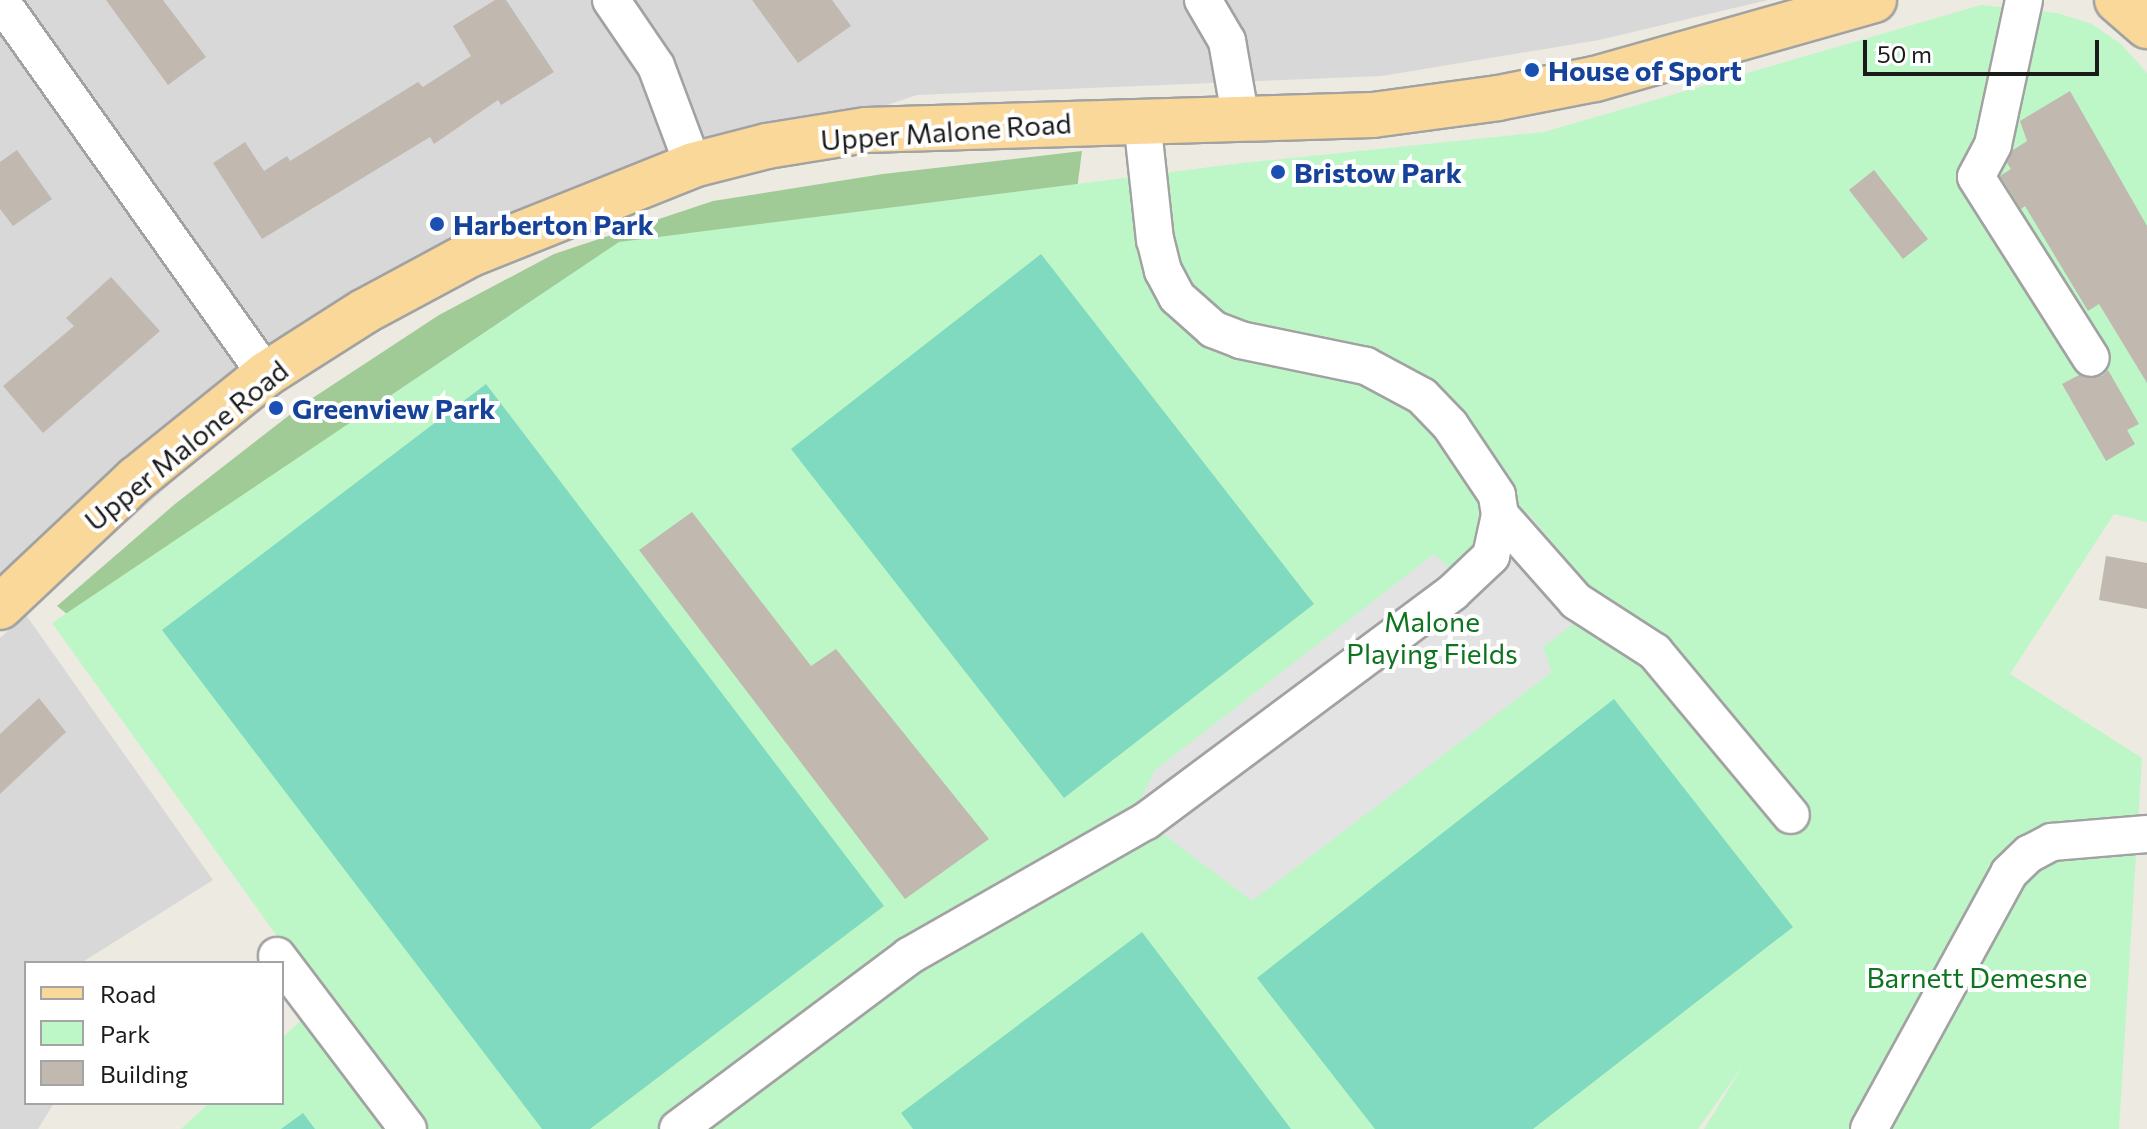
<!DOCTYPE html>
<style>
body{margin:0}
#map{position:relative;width:2147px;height:1129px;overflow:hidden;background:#edeae1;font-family:Commissioner,sans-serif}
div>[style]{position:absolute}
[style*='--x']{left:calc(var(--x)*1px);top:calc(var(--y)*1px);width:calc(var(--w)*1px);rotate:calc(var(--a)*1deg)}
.residential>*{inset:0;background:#d9d8d8}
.forest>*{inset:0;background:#a1cb96}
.park>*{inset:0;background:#bdf7c7}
.pitch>*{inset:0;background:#80dabf}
.parking>*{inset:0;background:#e3e3e3}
.building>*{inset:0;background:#c1b8b0}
.roads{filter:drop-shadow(2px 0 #a2a2a2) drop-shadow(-2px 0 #a2a2a2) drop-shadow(0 2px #a2a2a2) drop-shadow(0 -2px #a2a2a2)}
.minor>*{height:36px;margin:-18px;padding:0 18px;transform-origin:18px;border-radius:18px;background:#fff}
.major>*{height:44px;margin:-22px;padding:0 22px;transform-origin:22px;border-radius:22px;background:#f9d89a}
.dots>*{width:22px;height:22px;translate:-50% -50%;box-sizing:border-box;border:4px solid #fff;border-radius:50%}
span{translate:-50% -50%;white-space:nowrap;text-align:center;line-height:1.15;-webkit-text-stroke:8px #fff;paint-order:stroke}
.transit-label{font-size:28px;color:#164399;font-weight:700}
.left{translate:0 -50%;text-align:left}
.street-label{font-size:28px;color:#1b1b1b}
.park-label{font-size:28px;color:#0e741f}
.legend{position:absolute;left:24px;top:961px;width:260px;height:144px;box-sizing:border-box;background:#fff;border:2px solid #a4a4a4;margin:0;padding:10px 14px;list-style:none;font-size:24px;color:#1b1b1b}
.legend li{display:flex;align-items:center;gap:16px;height:40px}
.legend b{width:40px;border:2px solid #a4a4a4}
.scale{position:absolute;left:1863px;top:40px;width:236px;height:36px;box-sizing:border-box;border:4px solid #1b1b1b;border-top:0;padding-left:10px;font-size:24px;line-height:28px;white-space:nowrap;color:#1b1b1b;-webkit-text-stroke:6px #fff;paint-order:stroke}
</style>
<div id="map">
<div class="residential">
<i style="clip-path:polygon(0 0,1768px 0,1599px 40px,1382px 76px,917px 95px,577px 208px,365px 311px,28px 610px,0 617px)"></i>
<i style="clip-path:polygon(26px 615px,213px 880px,81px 963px,26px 963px,26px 1103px,54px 1103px,38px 1129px,0 1129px,0 638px)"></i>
</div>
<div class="forest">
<i style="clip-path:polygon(1082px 151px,1075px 205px,112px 650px,57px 606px,175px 504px,305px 403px,439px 315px,554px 254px,713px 201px,883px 174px)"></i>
</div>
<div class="park">
<i style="clip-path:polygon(1981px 5px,2057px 13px,2092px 24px,2122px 45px,2147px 73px,2147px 522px,2114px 514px,2010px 674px,2142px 758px,2119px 1129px,1704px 1129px,1744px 1064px,1698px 1129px,181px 1129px,209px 1103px,282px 1103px,282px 1038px,323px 1000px,52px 623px,619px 242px,1242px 163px,1544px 132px)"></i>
</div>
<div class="pitch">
<i style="clip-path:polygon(1041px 254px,1314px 604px,1064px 798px,791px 449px)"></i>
<i style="clip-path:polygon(486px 384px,884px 906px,590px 1129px,542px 1129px,162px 630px)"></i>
<i style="clip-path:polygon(1614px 699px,1793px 927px,1533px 1129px,1375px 1129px,1257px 978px)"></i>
<i style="clip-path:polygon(1142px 932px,1291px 1129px,913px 1129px,901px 1113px)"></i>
<i style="clip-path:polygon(303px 1113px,315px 1129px,281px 1129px)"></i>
</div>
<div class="parking">
<i style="clip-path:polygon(1528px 513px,1602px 602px,1543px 647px,1552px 672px,1252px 901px,1146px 821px,1137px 807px,1155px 770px,1434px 554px,1454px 572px)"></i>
</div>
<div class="building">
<i style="clip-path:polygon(106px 0,163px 0,206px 57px,168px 85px)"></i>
<i style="clip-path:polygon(495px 0,506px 0,554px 72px,501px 105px,498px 100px,434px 144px,430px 137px,262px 239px,213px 163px,245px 142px,264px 171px,287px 156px,290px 161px,418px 82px,423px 87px,471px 56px,453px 26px)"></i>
<i style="clip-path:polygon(752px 0,832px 0,851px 26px,798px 63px)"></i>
<i style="clip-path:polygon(2070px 91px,2147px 226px,2147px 383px,2099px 304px,2088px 311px,2025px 206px,2021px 209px,2000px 176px,2011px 169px,2007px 163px,2013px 150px,2027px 141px,2020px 121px)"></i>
<i style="clip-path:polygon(17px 150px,52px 199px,13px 226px,0 209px,0 162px)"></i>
<i style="clip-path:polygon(1874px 170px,1928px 239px,1903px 259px,1849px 190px)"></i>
<i style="clip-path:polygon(111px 277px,160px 331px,43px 433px,3px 386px,74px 326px,66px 318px)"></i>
<i style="clip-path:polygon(2108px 370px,2139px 424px,2127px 430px,2135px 444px,2106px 461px,2062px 384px,2079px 375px,2102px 376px)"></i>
<i style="clip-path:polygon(692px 512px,811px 666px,836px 649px,989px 839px,905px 899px,639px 550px)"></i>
<i style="clip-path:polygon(2106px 556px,2147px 563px,2147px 609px,2099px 600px)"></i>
<i style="clip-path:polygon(39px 698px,66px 732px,0 794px,0 734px)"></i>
</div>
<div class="roads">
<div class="minor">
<i style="--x:0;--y:0;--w:459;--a:54.6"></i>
<i style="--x:611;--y:0;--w:80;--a:55.7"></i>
<i style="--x:656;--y:66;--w:106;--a:69.5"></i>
<i style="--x:1203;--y:0;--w:48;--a:59.7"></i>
<i style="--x:1227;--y:41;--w:80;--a:80"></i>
<i style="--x:2024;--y:0;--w:148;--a:102.1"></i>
<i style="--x:1993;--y:145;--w:36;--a:118"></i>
<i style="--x:1976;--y:177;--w:214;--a:57.6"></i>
<i style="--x:1500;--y:515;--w:115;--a:48.5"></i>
<i style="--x:1576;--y:601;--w:94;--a:32.8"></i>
<i style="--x:1655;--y:652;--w:212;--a:50.2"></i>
<i style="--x:277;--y:956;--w:217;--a:52.9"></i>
<i style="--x:678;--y:1129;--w:289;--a:-36.8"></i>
<i style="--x:909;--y:956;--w:273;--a:-29.7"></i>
<i style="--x:1146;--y:821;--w:382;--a:-36.7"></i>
<i style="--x:1452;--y:593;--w:54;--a:-43.5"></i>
<i style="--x:1491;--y:556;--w:42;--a:-77.6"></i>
<i style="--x:1500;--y:515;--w:20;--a:-99"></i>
<i style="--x:1497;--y:495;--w:84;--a:-123.9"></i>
<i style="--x:1450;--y:425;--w:40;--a:-134"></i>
<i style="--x:1422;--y:396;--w:64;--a:-151.8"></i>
<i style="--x:1366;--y:366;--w:128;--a:-168.3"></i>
<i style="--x:1241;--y:340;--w:30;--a:-159"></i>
<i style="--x:1213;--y:329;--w:48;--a:-138.4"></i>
<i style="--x:1177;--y:297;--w:30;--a:-118"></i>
<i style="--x:1163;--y:271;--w:32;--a:-104"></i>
<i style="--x:1155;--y:240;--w:120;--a:-96.2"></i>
<i style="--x:1869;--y:1129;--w:292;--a:-61.3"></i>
<i style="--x:2009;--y:873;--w:28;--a:-44"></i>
<i style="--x:2029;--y:854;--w:26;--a:-28"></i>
<i style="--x:2052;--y:842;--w:95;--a:-4.8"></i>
</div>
<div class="major">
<i style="--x:2117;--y:0;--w:40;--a:41"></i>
<i style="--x:0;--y:607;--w:187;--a:-43.3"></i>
<i style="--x:136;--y:479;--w:167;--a:-38.9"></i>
<i style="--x:266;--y:374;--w:117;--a:-32.5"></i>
<i style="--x:365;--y:311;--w:120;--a:-28.3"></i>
<i style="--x:471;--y:254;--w:239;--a:-21.8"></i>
<i style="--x:693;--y:165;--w:76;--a:-14.4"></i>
<i style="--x:767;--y:146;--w:100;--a:-9.2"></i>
<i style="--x:866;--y:130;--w:507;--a:-1.69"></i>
<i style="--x:1373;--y:115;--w:126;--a:-7.7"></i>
<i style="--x:1498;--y:98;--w:99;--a:-11.1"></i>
<i style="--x:1595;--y:79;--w:290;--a:-15.8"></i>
</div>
</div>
<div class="dots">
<i style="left:1532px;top:70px;background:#1a4fb4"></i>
<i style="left:1278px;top:172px;background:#1a4fb4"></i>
<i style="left:437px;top:224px;background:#1a4fb4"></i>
<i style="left:276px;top:408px;background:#1a4fb4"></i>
</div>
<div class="transit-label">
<span class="left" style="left:1548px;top:70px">House of Sport</span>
<span class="left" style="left:1294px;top:172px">Bristow Park</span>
<span class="left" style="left:453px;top:224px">Harberton Park</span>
<span class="left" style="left:292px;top:408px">Greenview Park</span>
</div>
<div class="street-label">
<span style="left:946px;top:131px;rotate:-4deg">Upper Malone Road</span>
<span style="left:186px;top:445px;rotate:-39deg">Upper Malone Road</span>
</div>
<div class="park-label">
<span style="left:1432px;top:637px">Malone<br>Playing Fields</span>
<span style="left:1977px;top:977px">Barnett Demesne</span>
</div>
<ul class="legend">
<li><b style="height:10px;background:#f9d89a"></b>Road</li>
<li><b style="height:22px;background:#bdf7c7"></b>Park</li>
<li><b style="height:22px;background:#c1b8b0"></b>Building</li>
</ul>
<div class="scale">50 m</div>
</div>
